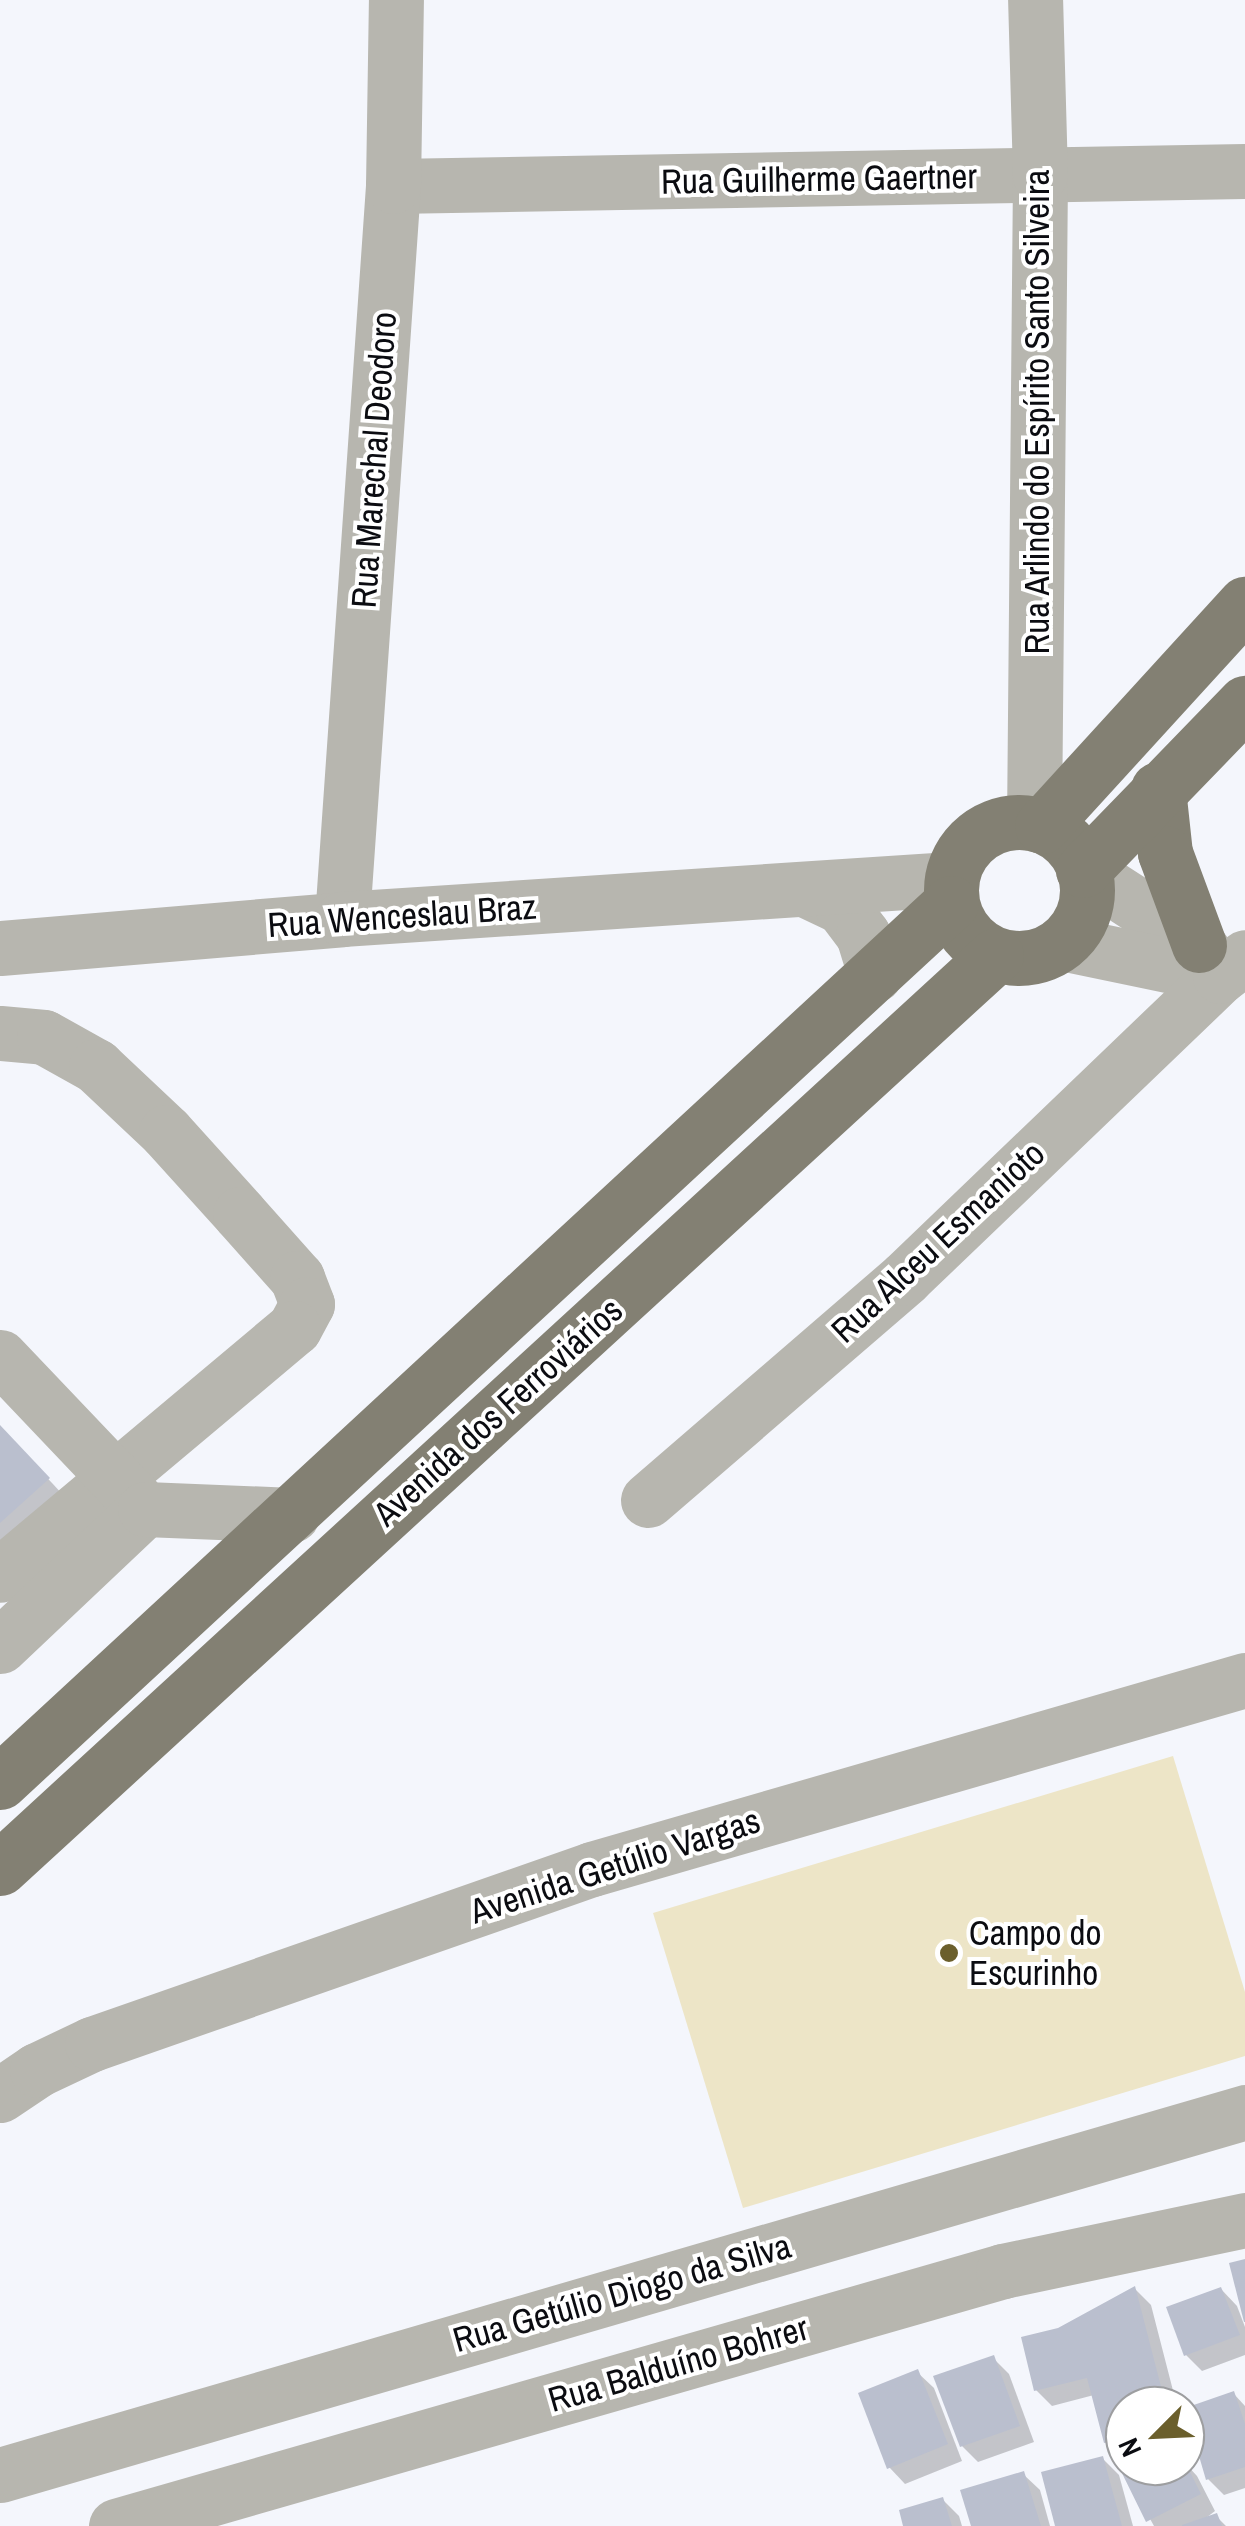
<!DOCTYPE html>
<meta charset="utf-8">
<style>
body{margin:0}
#map{position:relative;width:1245px;height:2526px;overflow:hidden;background:#f4f6fc;font-family:"Archivo Narrow",sans-serif}
div>[style]{position:absolute}
[style*='--x']{left:calc(var(--x)*1px);top:calc(var(--y)*1px);width:calc(var(--w)*1px);rotate:calc(var(--a)*1deg)}
.green>*{inset:0;background:#ede5c7}
.shadow>*{inset:0;background:#0003}
.building>*{inset:0;background:#babfce}
.minor>*{height:55px;margin:-27.5px;padding:0 27.5px;transform-origin:27.5px;border-radius:27.5px;background:#b7b6af}
.major>*{height:55px;margin:-27.5px;padding:0 27.5px;transform-origin:27.5px;border-radius:27.5px;background:#838073}
.major>.ring{margin:-27.5px;padding:0;box-sizing:content-box;background:none;border:55px solid #838073;border-radius:50%}
.dots>*{width:28px;height:28px;translate:-50% -50%;box-sizing:border-box;border:5px solid #fff;border-radius:50%}
span{translate:-50% -50%;white-space:nowrap;text-align:center;line-height:1.15;-webkit-text-stroke:8px #fff;paint-order:stroke}
.street-label{font-size:35px;color:#0b0c11}
.poi-label{font-size:35px;color:#0b0c11}
.left{translate:0 -50%;text-align:left}
.north{position:absolute;left:1105px;top:2386px;width:100px;height:100px;box-sizing:border-box;background:#fff;border:2px solid #9d9ea0;border-radius:50%;rotate:246deg;font-size:28px;font-weight:700;line-height:40px;text-align:center;color:#0b0c11}
.north::after{content:'';display:block;margin:auto;width:35px;height:45px;background:#6b5f2c;clip-path:polygon(50% 0,100% 100%,50% 72%,0 100%)}
</style>
<div id="map">
<div class="green">
<i style="clip-path:polygon(1173px 1756px,1245px 1992px,1245px 2056px,743px 2208px,653px 1913px)"></i>
</div>
<div class="shadow">
<i style="clip-path:polygon(0 1427px,78px 1511px,0 1581px)"></i>
<i style="clip-path:polygon(1135px 2289px,1151px 2305px,1177px 2406px,1125px 2406px,1122px 2458px,1106px 2442px,1094px 2395px,1052px 2406px,1036px 2390px,1059px 2330px)"></i>
<i style="clip-path:polygon(1221px 2289px,1237px 2306px,1245px 2327px,1245px 2355px,1202px 2371px,1186px 2355px)"></i>
<i style="clip-path:polygon(993px 2358px,1009px 2374px,1034px 2442px,978px 2462px,962px 2446px)"></i>
<i style="clip-path:polygon(917px 2372px,934px 2388px,962px 2461px,905px 2484px,889px 2467px)"></i>
<i style="clip-path:polygon(1234px 2394px,1245px 2406px,1245px 2488px,1224px 2495px,1208px 2479px,1185px 2411px)"></i>
<i style="clip-path:polygon(1103px 2459px,1119px 2475px,1133px 2526px,1058px 2526px)"></i>
<i style="clip-path:polygon(1185px 2463px,1197px 2476px,1215px 2511px,1202px 2521px,1216px 2516px,1226px 2526px,1154px 2526px,1120px 2465px)"></i>
<i style="clip-path:polygon(1023px 2474px,1040px 2490px,1050px 2526px,974px 2526px)"></i>
<i style="clip-path:polygon(943px 2500px,959px 2516px,962px 2526px,906px 2526px)"></i>
</div>
<div class="building">
<i style="clip-path:polygon(0 1425px,50px 1478px,0 1523px)"></i>
<i style="clip-path:polygon(1245px 2259px,1245px 2322px,1244px 2322px,1229px 2263px)"></i>
<i style="clip-path:polygon(1135px 2286px,1166px 2406px,1125px 2406px,1125px 2438px,1104px 2443px,1087px 2378px,1034px 2391px,1021px 2337px,1058px 2328px)"></i>
<i style="clip-path:polygon(1221px 2287px,1240px 2335px,1184px 2356px,1166px 2307px)"></i>
<i style="clip-path:polygon(994px 2355px,1020px 2426px,960px 2447px,933px 2376px)"></i>
<i style="clip-path:polygon(918px 2369px,948px 2444px,887px 2469px,858px 2393px)"></i>
<i style="clip-path:polygon(1234px 2391px,1245px 2424px,1245px 2467px,1206px 2480px,1185px 2408px)"></i>
<i style="clip-path:polygon(1103px 2456px,1122px 2526px,1055px 2526px,1041px 2472px)"></i>
<i style="clip-path:polygon(1125px 2462px,1125px 2466px,1187px 2466px,1201px 2494px,1146px 2522px,1117px 2463px)"></i>
<i style="clip-path:polygon(1024px 2471px,1041px 2526px,971px 2526px,960px 2490px)"></i>
<i style="clip-path:polygon(943px 2497px,952px 2526px,903px 2526px,899px 2510px)"></i>
<i style="clip-path:polygon(1217px 2513px,1222px 2526px,1182px 2526px,1182px 2525px)"></i>
</div>
<div class="minor">
<i style="--x:393;--y:186;--w:852;--a:-1.01"></i>
<i style="--x:1034;--y:824;--w:649;--a:-89.47"></i>
<i style="--x:1040;--y:175;--w:175;--a:-91.6"></i>
<i style="--x:1083;--y:870;--w:138;--a:32.9"></i>
<i style="--x:1199;--y:945;--w:24;--a:55"></i>
<i style="--x:804;--y:889;--w:42;--a:25.3"></i>
<i style="--x:842;--y:907;--w:35;--a:53"></i>
<i style="--x:863;--y:935;--w:41;--a:72.9"></i>
<i style="--x:342;--y:919;--w:735;--a:-86.02"></i>
<i style="--x:393;--y:186;--w:186;--a:-89.1"></i>
<i style="--x:1062;--y:943;--w:161;--a:11.8"></i>
<i style="--x:0;--y:948;--w:343;--a:-4.8"></i>
<i style="--x:342;--y:919;--w:610;--a:-3.76"></i>
<i style="--x:0;--y:1033;--w:44;--a:5.2"></i>
<i style="--x:44;--y:1037;--w:60;--a:29.1"></i>
<i style="--x:96;--y:1066;--w:96;--a:43.3"></i>
<i style="--x:166;--y:1132;--w:110;--a:47.9"></i>
<i style="--x:240;--y:1214;--w:86;--a:48.3"></i>
<i style="--x:297;--y:1278;--w:28;--a:69"></i>
<i style="--x:307;--y:1304;--w:27;--a:118"></i>
<i style="--x:294;--y:1328;--w:384;--a:140"></i>
<i style="--x:0;--y:1357;--w:197;--a:46.4"></i>
<i style="--x:648;--y:1500;--w:340;--a:-40.8"></i>
<i style="--x:905;--y:1278;--w:436;--a:-43.8"></i>
<i style="--x:1220;--y:976;--w:31;--a:-37"></i>
<i style="--x:0;--y:1646;--w:199;--a:-43.4"></i>
<i style="--x:145;--y:1509;--w:147;--a:2.3"></i>
<i style="--x:0;--y:2095;--w:45;--a:-34"></i>
<i style="--x:37;--y:2070;--w:61;--a:-25.3"></i>
<i style="--x:92;--y:2044;--w:530;--a:-19.29"></i>
<i style="--x:592;--y:1869;--w:680;--a:-16.14"></i>
<i style="--x:0;--y:2475;--w:1297;--a:-16.25"></i>
<i style="--x:116;--y:2526;--w:923;--a:-16.04"></i>
<i style="--x:1003;--y:2271;--w:247;--a:-11.9"></i>
</div>
<div class="major">
<i style="--x:1158;--y:789;--w:64;--a:83.8"></i>
<i style="--x:1165;--y:853;--w:98;--a:69.7"></i>
<i class="ring" style="left:951px;top:822px;width:81px;height:81px"></i>
<i style="--x:1042;--y:826;--w:301;--a:-47.6"></i>
<i style="--x:1083;--y:870;--w:233;--a:-45.9"></i>
<i style="--x:0;--y:1782;--w:1295;--a:-42.75"></i>
<i style="--x:0;--y:1868;--w:1351;--a:-42.51"></i>
</div>
<div class="dots">
<i style="left:949px;top:1953px;background:#6b5f2c"></i>
</div>
<div class="street-label">
<span style="left:819px;top:179px;rotate:-1deg">Rua Guilherme Gaertner</span>
<span style="left:1037px;top:412px;rotate:-90deg">Rua Arlindo do Espírito Santo Silveira</span>
<span style="left:374px;top:460px;rotate:-86deg">Rua Marechal Deodoro</span>
<span style="left:402px;top:916px;rotate:-4deg">Rua Wenceslau Braz</span>
<span style="left:938px;top:1242px;rotate:-43deg">Rua Alceu Esmanioto</span>
<span style="left:498px;top:1412px;rotate:-42deg">Avenida dos Ferroviários</span>
<span style="left:615px;top:1866px;rotate:-18deg">Avenida Getúlio Vargas</span>
<span style="left:622px;top:2293px;rotate:-16deg">Rua Getúlio Diogo da Silva</span>
<span style="left:678px;top:2364px;rotate:-16deg">Rua Balduíno Bohrer</span>
</div>
<div class="poi-label">
<span class="left" style="left:969px;top:1953px">Campo do<br>Escurinho</span>
</div>
<div class="north">N</div>
</div>
